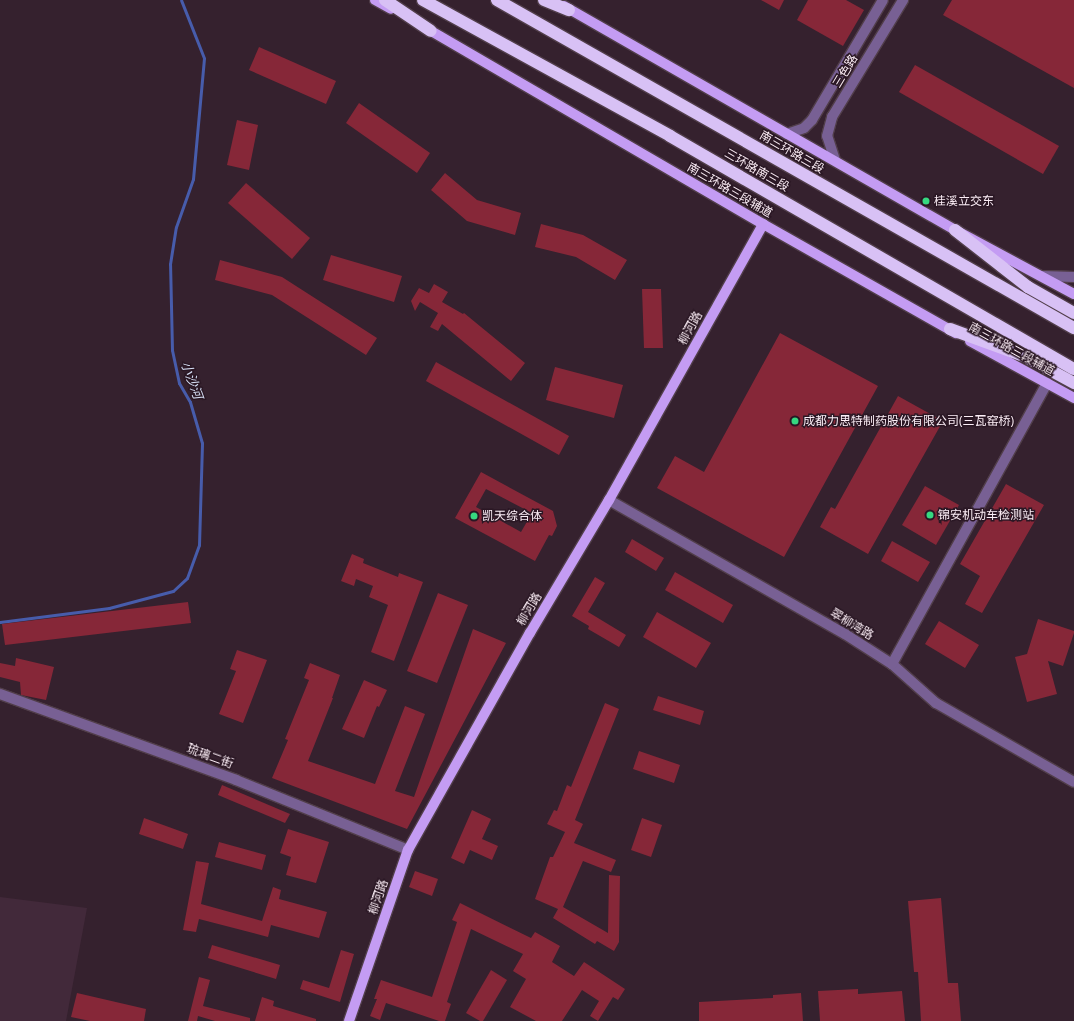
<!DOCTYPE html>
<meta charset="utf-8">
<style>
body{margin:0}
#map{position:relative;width:1074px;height:1021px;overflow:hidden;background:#35212e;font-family:"Open Sans","Noto Sans SC",sans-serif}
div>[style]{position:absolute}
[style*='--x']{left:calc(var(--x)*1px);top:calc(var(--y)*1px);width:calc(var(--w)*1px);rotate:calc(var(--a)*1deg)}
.built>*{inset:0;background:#42293a}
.stream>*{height:3px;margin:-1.5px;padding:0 1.5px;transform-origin:1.5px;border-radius:1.5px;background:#475cab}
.building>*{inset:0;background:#862738}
.roads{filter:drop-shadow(1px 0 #513e4a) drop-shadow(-1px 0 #513e4a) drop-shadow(0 1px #513e4a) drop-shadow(0 -1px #513e4a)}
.minor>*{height:10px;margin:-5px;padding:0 5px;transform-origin:5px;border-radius:5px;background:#786094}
.major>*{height:10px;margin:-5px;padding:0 5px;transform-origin:5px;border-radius:5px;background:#c49cf3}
.highway>*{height:12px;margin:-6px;padding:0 6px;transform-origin:6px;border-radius:6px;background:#d8c1f5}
.dots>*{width:11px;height:11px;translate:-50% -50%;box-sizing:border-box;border:2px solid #2a1724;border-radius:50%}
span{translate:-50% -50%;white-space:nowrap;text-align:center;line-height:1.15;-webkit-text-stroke:3px #2a1724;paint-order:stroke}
.street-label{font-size:12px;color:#fceef6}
.poi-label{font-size:12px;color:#fceef6}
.left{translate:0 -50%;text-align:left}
.water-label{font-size:13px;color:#d5ddf3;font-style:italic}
</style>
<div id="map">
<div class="built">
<i style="clip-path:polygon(0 897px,87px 908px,66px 1021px,0 1021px)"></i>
</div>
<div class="stream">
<i style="--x:0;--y:622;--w:110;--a:-7.3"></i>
<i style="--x:109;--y:608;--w:66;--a:-14.9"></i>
<i style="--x:173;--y:591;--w:19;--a:-43"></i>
<i style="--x:187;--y:578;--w:35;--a:-70"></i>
<i style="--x:199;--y:545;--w:102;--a:-88.3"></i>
<i style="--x:202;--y:443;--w:43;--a:-106.3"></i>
<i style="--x:190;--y:402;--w:22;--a:-120"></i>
<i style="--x:179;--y:383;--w:34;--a:-102"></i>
<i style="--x:172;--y:350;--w:86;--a:-91.3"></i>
<i style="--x:170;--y:264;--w:37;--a:-81"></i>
<i style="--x:176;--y:227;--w:51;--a:-70.5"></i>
<i style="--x:193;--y:179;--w:121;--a:-84.8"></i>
<i style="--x:204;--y:58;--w:62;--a:-111.6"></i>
</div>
<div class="building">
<i style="clip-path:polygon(761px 0,784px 0,779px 10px)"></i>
<i style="clip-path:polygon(808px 0,846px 0,864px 10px,843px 46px,797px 20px)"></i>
<i style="clip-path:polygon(952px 0,1074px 0,1074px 88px,943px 15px)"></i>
<i style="clip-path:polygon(259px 47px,336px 81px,326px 104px,249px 70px)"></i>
<i style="clip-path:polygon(915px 65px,1059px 146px,1043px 174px,899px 92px)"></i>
<i style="clip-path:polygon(359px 103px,430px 153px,417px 173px,346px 123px)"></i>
<i style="clip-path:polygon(237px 120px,258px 125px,249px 170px,227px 165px)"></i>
<i style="clip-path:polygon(445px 173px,477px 200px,521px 213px,515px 235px,467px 221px,431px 190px)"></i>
<i style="clip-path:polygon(246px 183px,310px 238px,292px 259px,228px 203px)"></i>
<i style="clip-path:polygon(541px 224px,583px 235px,627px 260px,615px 280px,576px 257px,535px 247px)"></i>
<i style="clip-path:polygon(331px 255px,402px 276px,394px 302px,323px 280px)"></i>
<i style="clip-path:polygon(220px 260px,282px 277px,377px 338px,366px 355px,272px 295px,215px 280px)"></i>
<i style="clip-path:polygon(434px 284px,448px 292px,442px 302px,463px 314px,464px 313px,525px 363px,511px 381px,442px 324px,438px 331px,430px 327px,438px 313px,420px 302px,415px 311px,411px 301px,419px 288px,429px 293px)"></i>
<i style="clip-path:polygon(642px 289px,661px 289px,663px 348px,644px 348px)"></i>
<i style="clip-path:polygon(780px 333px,878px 386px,784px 557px,657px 488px,675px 456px,704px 472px)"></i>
<i style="clip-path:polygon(436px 362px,569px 436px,559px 455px,426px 381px)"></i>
<i style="clip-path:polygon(555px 367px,623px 385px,614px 418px,546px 400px)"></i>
<i style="clip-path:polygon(898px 396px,943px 421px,868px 554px,820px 527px,831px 507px,835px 509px)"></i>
<i style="clip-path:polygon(evenodd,481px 472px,553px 511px,557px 526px,552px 536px,549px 535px,535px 561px,455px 518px,481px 472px,486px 489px,532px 513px,521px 532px,476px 507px,486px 489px)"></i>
<i style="clip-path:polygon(1006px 484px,1044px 505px,982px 613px,965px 604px,980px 576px,960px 564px)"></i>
<i style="clip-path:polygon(925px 486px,959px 505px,936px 545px,902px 525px)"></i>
<i style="clip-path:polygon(632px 539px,664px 558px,656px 571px,625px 552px)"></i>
<i style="clip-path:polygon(892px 541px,930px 562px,918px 582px,881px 561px)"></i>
<i style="clip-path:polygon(352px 554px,364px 559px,363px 563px,398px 577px,399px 573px,423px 582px,394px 661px,371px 652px,388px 605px,369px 597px,373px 586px,356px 579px,354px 586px,341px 581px)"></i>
<i style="clip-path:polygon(675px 572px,733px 605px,723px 623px,665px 590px)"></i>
<i style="clip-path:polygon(595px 577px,605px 583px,588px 612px,626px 635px,619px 647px,588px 629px,589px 626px,572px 616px)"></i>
<i style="clip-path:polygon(438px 593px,468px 605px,437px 683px,407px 671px)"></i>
<i style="clip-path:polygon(188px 602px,191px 623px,5px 645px,2px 624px)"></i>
<i style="clip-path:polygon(657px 612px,711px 643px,696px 668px,643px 637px)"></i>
<i style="clip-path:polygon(1038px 619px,1074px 631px,1074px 633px,1063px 666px,1048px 661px,1057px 694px,1027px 702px,1015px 657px,1027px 654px)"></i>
<i style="clip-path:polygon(939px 621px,979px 645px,965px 668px,925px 644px)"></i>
<i style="clip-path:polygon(473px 629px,506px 643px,407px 829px,272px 778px,288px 740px,285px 739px,309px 680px,304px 678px,310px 663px,340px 675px,332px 698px,333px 698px,308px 761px,375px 784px,405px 706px,425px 714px,395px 791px,414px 797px)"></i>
<i style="clip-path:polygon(237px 650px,267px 660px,243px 723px,219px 714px,236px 671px,230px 669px)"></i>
<i style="clip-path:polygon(16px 658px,54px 667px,46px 700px,21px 695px,20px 682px,0 677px,0 663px,15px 666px)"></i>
<i style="clip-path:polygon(364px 680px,387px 690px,379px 707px,377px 706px,364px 738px,342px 729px)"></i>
<i style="clip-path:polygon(658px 696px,704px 711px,700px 725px,653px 710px)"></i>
<i style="clip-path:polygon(605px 703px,619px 709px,575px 820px,583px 824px,574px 843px,616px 860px,611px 872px,583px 861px,563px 907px,608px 933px,609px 875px,620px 876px,619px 942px,614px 951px,597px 941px,595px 944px,553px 918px,558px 909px,535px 899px,550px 857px,553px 857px,565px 832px,547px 824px,554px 810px,557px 811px,567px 785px,571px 787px)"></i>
<i style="clip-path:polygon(639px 751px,680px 765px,674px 783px,633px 769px)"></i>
<i style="clip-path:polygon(222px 785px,290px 814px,285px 823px,218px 795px)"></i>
<i style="clip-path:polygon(472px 810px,491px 819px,482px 839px,498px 846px,492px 860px,470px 850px,464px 864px,451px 858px)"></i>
<i style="clip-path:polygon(144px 818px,188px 834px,183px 849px,139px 834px)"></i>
<i style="clip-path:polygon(642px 818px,662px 825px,651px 857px,631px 850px)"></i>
<i style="clip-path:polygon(288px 829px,329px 842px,316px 883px,286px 875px,291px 857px,280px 853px)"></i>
<i style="clip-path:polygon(219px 842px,266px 855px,262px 870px,215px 857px)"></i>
<i style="clip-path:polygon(196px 861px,209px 863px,201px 904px,262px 921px,273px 887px,281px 890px,279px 899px,327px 912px,319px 938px,271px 925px,268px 937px,199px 919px,196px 932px,183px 930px)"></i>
<i style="clip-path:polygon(415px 871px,438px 879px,432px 896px,409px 887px)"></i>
<i style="clip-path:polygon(941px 898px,948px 983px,958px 983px,961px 1021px,921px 1021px,918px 972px,914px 972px,908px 901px)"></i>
<i style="clip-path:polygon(460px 903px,531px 938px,535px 932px,560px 946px,552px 962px,574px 976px,584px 962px,625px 989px,618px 1000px,613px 997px,598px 1021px,590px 1016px,599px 1001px,582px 990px,562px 1021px,536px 1021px,510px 1007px,526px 979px,513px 971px,523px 954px,471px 929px,447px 1002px,451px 1004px,445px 1021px,439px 1021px,386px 1003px,380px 1020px,370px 1016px,377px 999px,374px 999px,381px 980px,432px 997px,457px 922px,452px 920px)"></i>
<i style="clip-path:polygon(212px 945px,280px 965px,276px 979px,208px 958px)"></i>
<i style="clip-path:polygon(341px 950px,354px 954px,340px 1002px,300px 989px,303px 980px,329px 988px)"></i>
<i style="clip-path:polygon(491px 970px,507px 980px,483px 1021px,480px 1021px,466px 1013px)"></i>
<i style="clip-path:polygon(199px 977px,210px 980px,203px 1006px,250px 1018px,250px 1021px,215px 1021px,198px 1016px,197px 1021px,188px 1021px)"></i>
<i style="clip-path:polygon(858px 989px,858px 994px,902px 991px,905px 1021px,820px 1021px,818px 991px)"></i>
<i style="clip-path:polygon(77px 993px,146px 1009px,144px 1021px,90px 1021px,71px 1017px)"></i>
<i style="clip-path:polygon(801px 993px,803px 1021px,699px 1021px,699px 1002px,773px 998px,773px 995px)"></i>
<i style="clip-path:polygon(262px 997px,274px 1001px,273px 1006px,316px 1019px,316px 1021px,255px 1021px)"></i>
</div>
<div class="roads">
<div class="minor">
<i style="--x:787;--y:134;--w:18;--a:-19"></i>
<i style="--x:804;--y:128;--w:11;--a:-45"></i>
<i style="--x:812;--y:120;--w:139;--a:-59.4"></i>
<i style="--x:835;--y:160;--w:25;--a:-108"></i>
<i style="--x:827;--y:136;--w:20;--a:-75"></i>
<i style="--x:832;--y:117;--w:137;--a:-58.7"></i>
<i style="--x:1042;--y:276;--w:32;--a:2"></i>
<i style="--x:609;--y:500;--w:271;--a:29.6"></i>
<i style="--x:845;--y:634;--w:56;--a:32.6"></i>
<i style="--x:892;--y:664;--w:59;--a:41.6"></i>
<i style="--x:936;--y:703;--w:159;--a:29.8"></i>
<i style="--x:892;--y:664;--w:321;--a:-61.1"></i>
<i style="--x:0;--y:694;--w:251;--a:20"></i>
<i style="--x:236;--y:780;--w:186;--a:22.1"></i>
</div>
<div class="major">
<i style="--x:375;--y:0;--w:18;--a:29"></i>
<i style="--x:564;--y:6;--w:451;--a:29.8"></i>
<i style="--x:955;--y:230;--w:135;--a:28.3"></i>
<i style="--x:426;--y:28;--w:390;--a:30.2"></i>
<i style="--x:763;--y:224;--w:222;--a:29.5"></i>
<i style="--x:970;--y:341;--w:119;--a:28.7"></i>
<i style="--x:349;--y:1021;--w:181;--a:-71"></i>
<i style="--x:408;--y:850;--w:249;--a:-60.7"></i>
<i style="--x:530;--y:633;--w:155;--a:-59.3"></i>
<i style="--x:609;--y:500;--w:316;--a:-60.8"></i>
</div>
<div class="highway">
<i style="--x:385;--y:0;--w:55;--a:34"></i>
<i style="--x:423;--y:0;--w:282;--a:28.8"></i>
<i style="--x:670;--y:136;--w:466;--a:30"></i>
<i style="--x:497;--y:0;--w:664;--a:29.62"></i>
<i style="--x:544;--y:0;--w:27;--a:22"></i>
<i style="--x:955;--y:230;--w:93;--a:38"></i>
<i style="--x:1028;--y:287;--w:53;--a:29.5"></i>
<i style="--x:950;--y:329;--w:81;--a:20.2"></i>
<i style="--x:1026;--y:357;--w:55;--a:28.4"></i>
</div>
</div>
<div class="dots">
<i style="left:926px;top:201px;background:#36d880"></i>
<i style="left:795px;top:421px;background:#36d880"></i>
<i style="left:930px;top:515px;background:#36d880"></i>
<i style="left:474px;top:516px;background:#36d880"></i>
</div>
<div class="street-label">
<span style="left:845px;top:71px;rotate:-59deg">三色路</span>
<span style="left:792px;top:152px;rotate:30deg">南三环路三段</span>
<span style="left:757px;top:170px;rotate:30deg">三环路南三段</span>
<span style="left:730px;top:190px;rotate:30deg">南三环路三段辅道</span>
<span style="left:690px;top:328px;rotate:-61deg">柳河路</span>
<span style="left:1012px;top:349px;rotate:29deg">南三环路三段辅道</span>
<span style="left:529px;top:609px;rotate:-59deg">柳河路</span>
<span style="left:852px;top:624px;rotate:31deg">翠柳湾路</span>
<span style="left:210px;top:756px;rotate:20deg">琉璃二街</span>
<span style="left:378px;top:897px;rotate:-71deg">柳河路</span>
</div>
<div class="poi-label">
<span class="left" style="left:934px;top:201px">桂溪立交东</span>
<span class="left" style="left:803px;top:421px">成都力思特制药股份有限公司(三瓦窑桥)</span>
<span class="left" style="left:938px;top:515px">锦安机动车检测站</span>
<span class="left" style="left:482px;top:516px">凯天综合体</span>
</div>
<div class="water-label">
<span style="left:192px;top:380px;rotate:70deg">小沙河</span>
</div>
</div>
